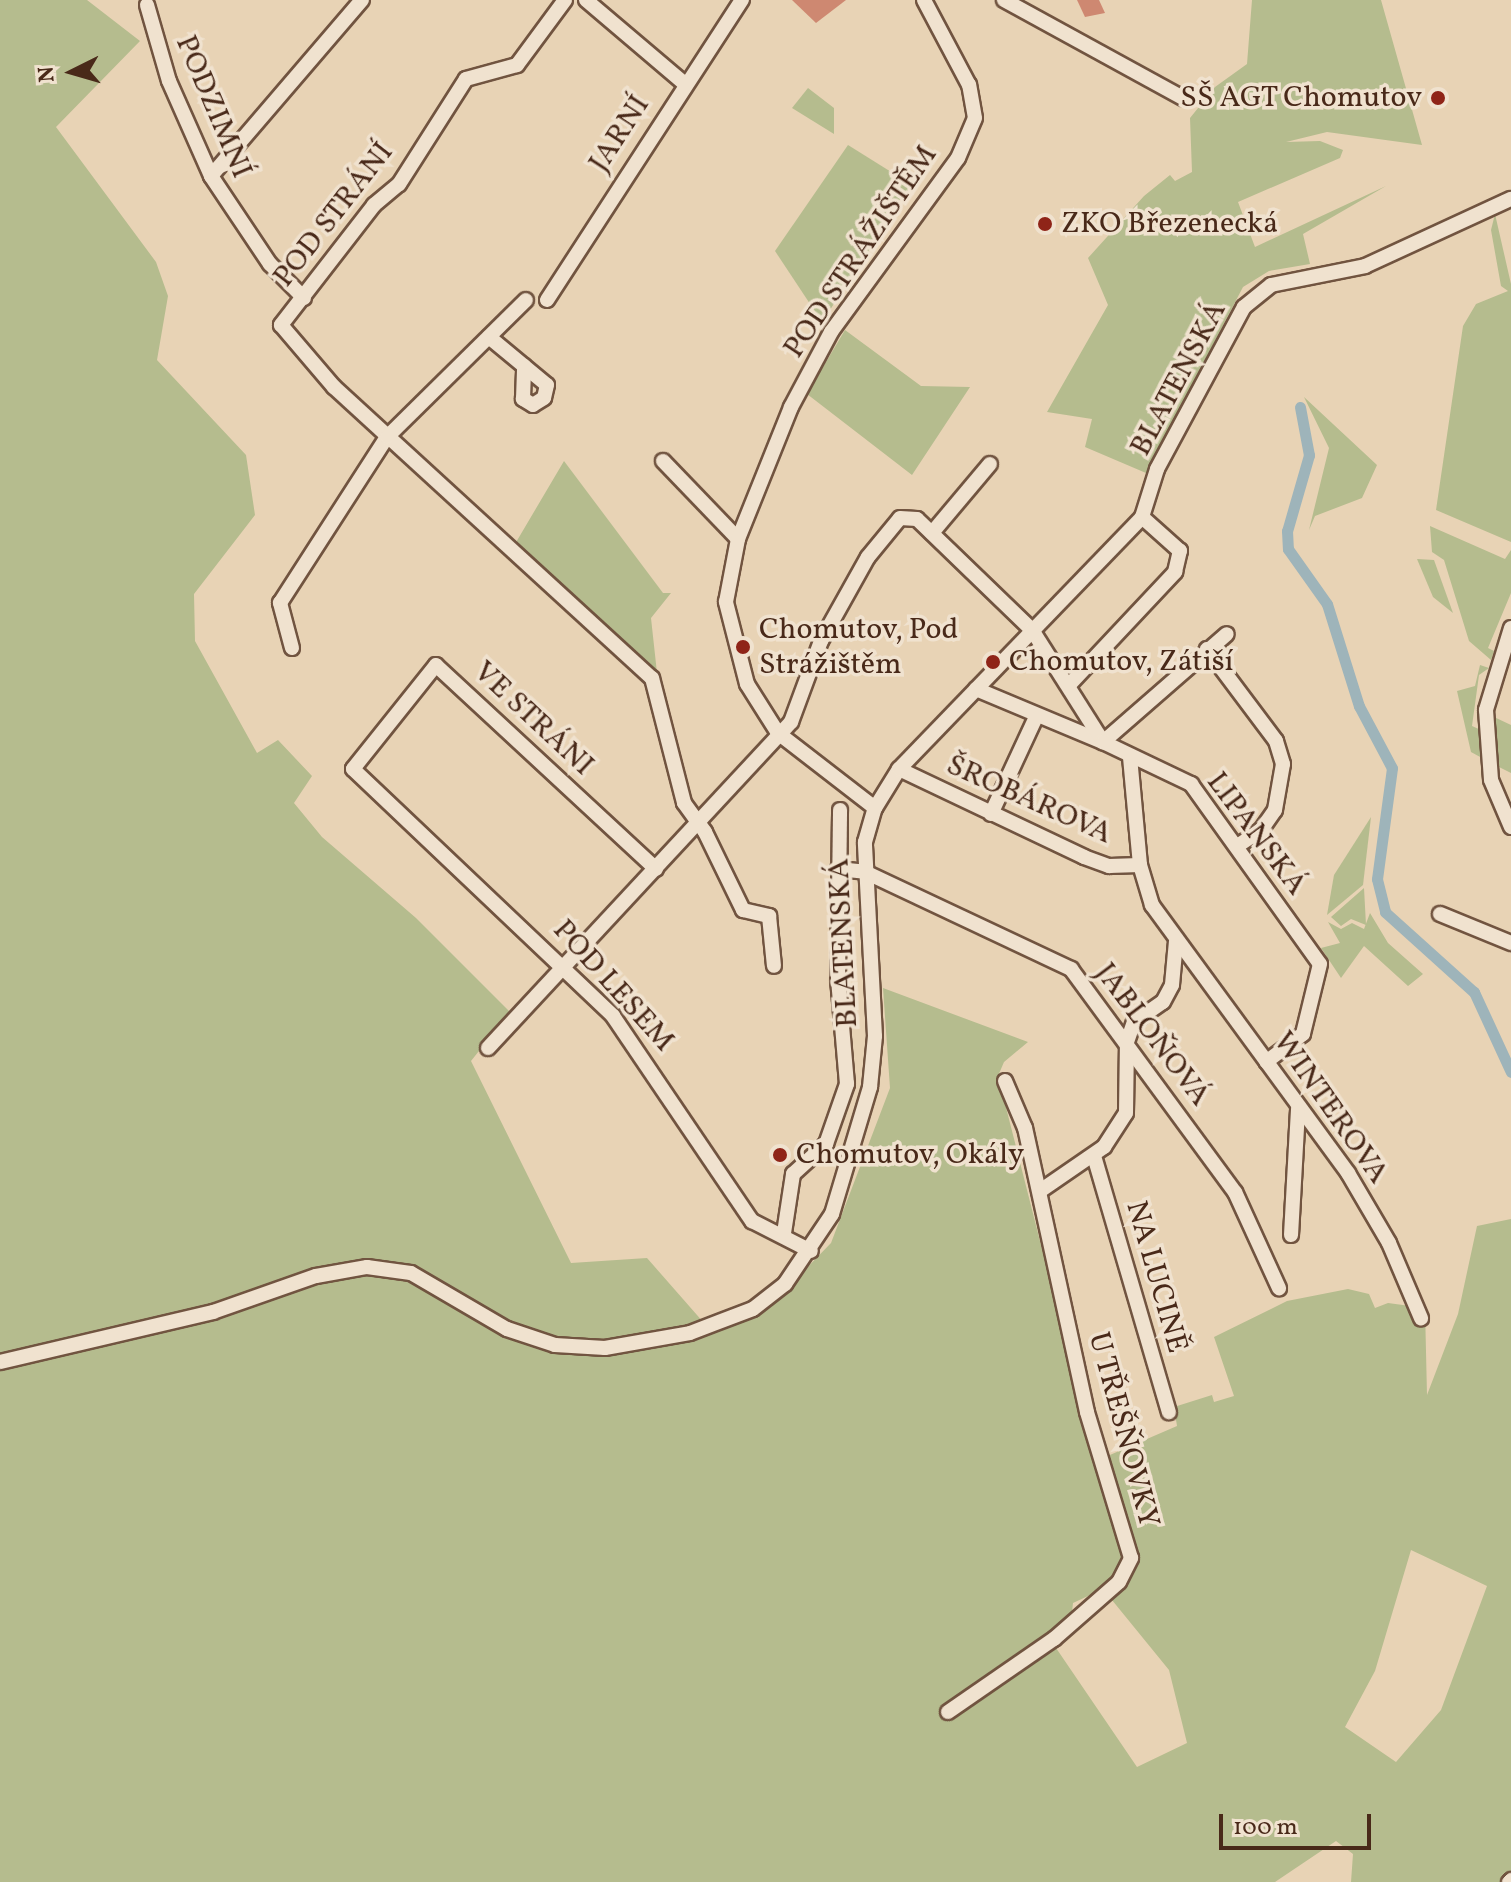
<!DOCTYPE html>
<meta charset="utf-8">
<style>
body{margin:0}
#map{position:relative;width:1511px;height:1882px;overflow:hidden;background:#e8d3b5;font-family:Vollkorn,serif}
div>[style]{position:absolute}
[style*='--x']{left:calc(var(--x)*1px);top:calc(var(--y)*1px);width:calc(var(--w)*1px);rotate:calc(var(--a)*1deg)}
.green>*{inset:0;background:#b5bc8e}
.canal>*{height:11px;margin:-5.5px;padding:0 5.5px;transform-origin:5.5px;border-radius:5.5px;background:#9eb4ba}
.building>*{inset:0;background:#ce8871}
.roads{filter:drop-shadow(2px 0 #715440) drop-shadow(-2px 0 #715440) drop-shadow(0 2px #715440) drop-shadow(0 -2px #715440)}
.minor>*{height:14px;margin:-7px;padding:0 7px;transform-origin:7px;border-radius:7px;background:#f0e2cf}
.dots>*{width:22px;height:22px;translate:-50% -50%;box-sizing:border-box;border:4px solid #f0e2cf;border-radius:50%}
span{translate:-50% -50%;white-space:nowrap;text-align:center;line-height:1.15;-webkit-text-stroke:7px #f0e2cf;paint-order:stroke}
.poi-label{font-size:30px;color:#492919}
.right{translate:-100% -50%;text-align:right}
.left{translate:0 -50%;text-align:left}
.street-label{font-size:30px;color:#492919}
.north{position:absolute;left:32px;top:32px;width:80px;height:80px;-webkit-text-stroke:6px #f0e2cf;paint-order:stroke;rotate:265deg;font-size:22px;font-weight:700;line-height:32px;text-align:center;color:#492919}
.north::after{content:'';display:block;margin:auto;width:28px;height:36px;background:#492919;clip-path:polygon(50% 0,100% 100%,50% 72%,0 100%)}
.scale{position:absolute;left:1219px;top:1814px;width:152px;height:36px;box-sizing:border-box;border:4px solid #492919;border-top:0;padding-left:10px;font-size:24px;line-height:28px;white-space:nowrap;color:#492919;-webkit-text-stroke:6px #f0e2cf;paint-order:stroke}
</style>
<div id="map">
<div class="green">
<i style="clip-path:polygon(0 0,87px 0,140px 41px,56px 127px,156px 262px,168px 296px,157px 360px,246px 455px,255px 515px,194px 594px,195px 641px,257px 753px,278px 740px,312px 776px,294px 803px,322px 837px,416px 918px,510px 1012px,471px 1061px,571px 1263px,647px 1258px,704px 1323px,605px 1343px,556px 1340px,510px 1324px,452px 1289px,367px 1261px,211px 1307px,0 1356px)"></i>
<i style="clip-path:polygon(1252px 0,1381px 0,1422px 145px,1327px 132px,1286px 142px,1320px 141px,1343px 150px,1340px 158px,1238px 202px,1255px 247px,1386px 186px,1303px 234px,1310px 264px,1269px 271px,1243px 287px,1146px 473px,1085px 447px,1092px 419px,1047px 412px,1108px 305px,1088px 258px,1144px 196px,1170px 175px,1175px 181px,1192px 172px,1190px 118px,1215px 87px,1247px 64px)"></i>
<i style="clip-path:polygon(808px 88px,834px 108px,834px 134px,792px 108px)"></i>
<i style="clip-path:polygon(848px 145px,912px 185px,822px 322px,775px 251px)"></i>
<i style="clip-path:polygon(1495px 214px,1511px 284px,1511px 542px,1436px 510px,1463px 326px,1476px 304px,1508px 291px,1501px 286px,1491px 230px)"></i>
<i style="clip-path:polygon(845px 330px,921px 386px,970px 387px,912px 475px,807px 394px)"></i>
<i style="clip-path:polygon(1304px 397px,1377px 465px,1362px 498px,1315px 516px,1309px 530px,1329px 448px)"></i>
<i style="clip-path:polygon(564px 461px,663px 593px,671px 593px,651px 618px,657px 673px,515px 544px)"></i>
<i style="clip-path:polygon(1430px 526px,1505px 559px,1511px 550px,1511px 593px,1488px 648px,1494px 651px,1491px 660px,1469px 641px,1444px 560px,1432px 552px)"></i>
<i style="clip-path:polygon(1417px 559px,1434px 560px,1453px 613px,1433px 597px)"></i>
<i style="clip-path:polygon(1480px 665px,1489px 668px,1479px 675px,1472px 726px,1481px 730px,1482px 758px,1471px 752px,1457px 691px,1475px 686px)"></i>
<i style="clip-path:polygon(1494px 717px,1511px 725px,1511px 773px,1497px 766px)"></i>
<i style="clip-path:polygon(1371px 817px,1363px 885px,1327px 915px,1334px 875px)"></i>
<i style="clip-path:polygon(1364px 888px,1366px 925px,1351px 919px,1341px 926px,1331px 917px)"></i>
<i style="clip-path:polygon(1370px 913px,1388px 943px,1423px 974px,1408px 986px,1364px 946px,1341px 978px,1321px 948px,1340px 943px,1328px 922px,1341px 929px,1352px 923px,1364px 929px)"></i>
<i style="clip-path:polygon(evenodd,883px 988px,1028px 1042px,1004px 1062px,998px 1076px,1096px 1461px,1177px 1426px,1174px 1407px,1212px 1395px,1214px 1402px,1234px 1396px,1214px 1337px,1287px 1301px,1348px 1289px,1369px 1294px,1375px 1308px,1388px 1303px,1425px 1308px,1427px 1395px,1458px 1314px,1477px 1226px,1511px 1219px,1511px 1872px,1501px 1882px,1351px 1882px,1353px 1854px,1336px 1841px,1275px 1882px,0 1882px,0 1367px,367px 1272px,409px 1278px,505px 1334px,605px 1353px,653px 1349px,763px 1313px,831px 1243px,890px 1088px,883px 988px,1411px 1550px,1487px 1586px,1441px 1710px,1396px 1762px,1345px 1727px,1375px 1671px,1411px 1550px,883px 988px,1103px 1589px,1169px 1670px,1187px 1743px,1137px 1767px,1054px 1645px,1071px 1621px,1073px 1603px,1103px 1589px)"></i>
</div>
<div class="canal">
<i style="--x:1300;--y:407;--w:49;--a:79.4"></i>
<i style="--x:1309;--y:455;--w:79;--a:106.1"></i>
<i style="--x:1287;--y:531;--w:18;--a:87"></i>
<i style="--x:1288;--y:549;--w:67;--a:54.7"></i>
<i style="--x:1327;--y:604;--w:107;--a:72.6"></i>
<i style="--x:1359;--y:706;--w:70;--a:62"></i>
<i style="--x:1392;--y:768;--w:112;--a:97.7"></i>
<i style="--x:1377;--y:879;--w:34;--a:76"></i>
<i style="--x:1385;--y:912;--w:120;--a:42"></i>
<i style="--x:1474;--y:992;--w:88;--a:65.2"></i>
</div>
<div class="building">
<i style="clip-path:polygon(792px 0,846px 0,816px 23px)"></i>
<i style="clip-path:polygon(1077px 0,1099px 0,1105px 13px,1085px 17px)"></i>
</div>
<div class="roads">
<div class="minor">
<i style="--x:565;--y:0;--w:81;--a:126.4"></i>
<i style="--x:517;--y:65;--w:53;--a:164.6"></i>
<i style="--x:466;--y:79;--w:125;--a:122.5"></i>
<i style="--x:399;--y:184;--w:33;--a:140"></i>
<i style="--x:374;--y:205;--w:152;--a:127.8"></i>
<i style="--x:281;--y:325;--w:82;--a:49.5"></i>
<i style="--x:334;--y:387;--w:431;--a:42.5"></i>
<i style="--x:652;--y:678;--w:129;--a:75.6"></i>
<i style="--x:684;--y:803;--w:36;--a:54"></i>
<i style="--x:705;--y:832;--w:87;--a:64"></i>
<i style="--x:743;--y:910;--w:27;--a:13"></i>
<i style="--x:769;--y:916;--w:50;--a:84.3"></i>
<i style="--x:586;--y:0;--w:128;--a:40.3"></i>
<i style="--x:1004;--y:0;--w:204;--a:28.7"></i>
<i style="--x:147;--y:5;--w:79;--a:73.9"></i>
<i style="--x:169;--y:81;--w:104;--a:66.1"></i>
<i style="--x:211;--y:176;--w:106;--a:56.2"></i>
<i style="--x:270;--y:264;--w:48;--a:45"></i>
<i style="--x:211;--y:176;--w:232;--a:-49.4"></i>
<i style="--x:547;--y:300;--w:358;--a:-57"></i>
<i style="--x:489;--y:337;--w:75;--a:39.6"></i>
<i style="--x:547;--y:385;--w:13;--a:103"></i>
<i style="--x:544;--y:398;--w:13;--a:148"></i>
<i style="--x:533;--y:405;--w:12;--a:-149"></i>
<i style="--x:523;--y:399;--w:33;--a:-88"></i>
<i style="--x:663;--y:461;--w:108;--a:46.1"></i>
<i style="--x:932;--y:533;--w:90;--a:-50"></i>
<i style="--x:1511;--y:628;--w:86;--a:107"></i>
<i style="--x:1486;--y:710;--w:70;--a:85.9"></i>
<i style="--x:1491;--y:780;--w:51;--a:66.9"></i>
<i style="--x:292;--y:648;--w:47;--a:-104.9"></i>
<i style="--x:280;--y:603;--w:197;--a:-57.2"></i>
<i style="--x:387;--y:437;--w:195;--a:-44.6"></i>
<i style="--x:1207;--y:649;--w:115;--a:53.1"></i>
<i style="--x:1276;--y:741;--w:24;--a:73"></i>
<i style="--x:1283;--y:764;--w:47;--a:99.9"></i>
<i style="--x:1275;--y:810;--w:24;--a:125"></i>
<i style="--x:1261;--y:830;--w:29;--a:146"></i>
<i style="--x:1070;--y:684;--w:154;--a:-46.8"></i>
<i style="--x:1175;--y:572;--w:22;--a:-77"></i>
<i style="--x:1180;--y:551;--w:51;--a:-138.2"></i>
<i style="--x:976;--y:689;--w:138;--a:22.7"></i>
<i style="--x:1103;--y:742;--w:164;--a:-41.1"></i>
<i style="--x:1130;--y:757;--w:108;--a:84.7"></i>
<i style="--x:1140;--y:865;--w:42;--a:73.3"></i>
<i style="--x:1152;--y:905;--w:332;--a:53.8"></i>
<i style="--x:1348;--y:1173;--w:81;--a:59.6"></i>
<i style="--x:1389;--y:1243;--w:82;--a:66.9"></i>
<i style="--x:899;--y:769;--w:205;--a:25.4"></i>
<i style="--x:1084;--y:857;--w:27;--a:20"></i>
<i style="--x:1109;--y:866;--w:31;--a:-2"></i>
<i style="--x:875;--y:808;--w:123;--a:-142.3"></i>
<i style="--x:778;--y:733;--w:58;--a:-122.3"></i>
<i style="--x:747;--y:684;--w:85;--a:-104.4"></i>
<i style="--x:726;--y:602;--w:64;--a:-79.2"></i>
<i style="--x:738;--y:539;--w:142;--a:-68.1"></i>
<i style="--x:791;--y:407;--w:85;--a:-61.9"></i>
<i style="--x:831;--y:332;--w:215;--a:-53.9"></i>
<i style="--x:958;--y:158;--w:43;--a:-67"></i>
<i style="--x:975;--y:118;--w:34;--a:-100"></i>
<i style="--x:969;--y:85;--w:96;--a:-117.9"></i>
<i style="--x:991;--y:814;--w:105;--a:-65.1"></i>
<i style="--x:656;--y:869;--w:300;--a:-137.2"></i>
<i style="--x:436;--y:665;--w:133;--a:128.6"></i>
<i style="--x:353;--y:769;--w:359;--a:43.5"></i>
<i style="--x:613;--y:1016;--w:248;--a:55.9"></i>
<i style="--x:752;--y:1221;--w:66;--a:27"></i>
<i style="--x:838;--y:869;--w:27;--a:6"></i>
<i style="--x:865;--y:872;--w:228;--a:25.2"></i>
<i style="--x:1071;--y:969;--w:277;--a:53.7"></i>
<i style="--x:1235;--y:1192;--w:106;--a:65.4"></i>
<i style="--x:1440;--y:914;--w:77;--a:22.2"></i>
<i style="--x:488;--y:1048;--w:445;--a:-47.1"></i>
<i style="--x:791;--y:722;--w:86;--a:-69.7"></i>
<i style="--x:821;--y:641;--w:96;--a:-60.8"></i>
<i style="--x:868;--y:557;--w:50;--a:-50.6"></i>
<i style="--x:900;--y:518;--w:17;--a:3"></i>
<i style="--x:917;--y:519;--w:160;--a:44"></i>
<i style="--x:1032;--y:630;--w:133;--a:57.6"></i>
<i style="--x:1103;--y:742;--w:98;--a:25.5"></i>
<i style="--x:1191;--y:784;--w:221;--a:54.4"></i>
<i style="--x:1320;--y:964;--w:72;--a:103.7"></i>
<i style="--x:1303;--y:1034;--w:46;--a:142.9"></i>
<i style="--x:1094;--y:1156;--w:267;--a:73.7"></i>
<i style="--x:1040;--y:1191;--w:78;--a:-34.5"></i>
<i style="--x:1104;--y:1147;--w:40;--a:-57.1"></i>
<i style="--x:1126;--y:1113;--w:71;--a:-89.2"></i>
<i style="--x:1127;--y:1042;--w:21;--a:-71"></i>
<i style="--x:1134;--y:1022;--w:35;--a:-35"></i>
<i style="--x:1163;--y:1002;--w:19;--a:-62"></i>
<i style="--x:1172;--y:985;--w:44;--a:-84.8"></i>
<i style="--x:784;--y:1233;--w:60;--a:-81.3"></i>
<i style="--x:793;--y:1174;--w:45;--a:-42.3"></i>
<i style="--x:826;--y:1144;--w:64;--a:-70.7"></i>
<i style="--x:847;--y:1084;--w:106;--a:-94.9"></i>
<i style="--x:838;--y:978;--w:168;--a:-89.3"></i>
<i style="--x:1291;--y:1235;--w:127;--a:-86.8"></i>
<i style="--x:0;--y:1362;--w:219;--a:-13.2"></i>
<i style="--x:213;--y:1312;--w:109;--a:-19.3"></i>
<i style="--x:316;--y:1276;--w:52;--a:-10"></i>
<i style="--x:367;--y:1267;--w:44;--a:7.8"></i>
<i style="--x:411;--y:1273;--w:111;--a:30.3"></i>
<i style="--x:507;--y:1329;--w:51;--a:18.4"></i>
<i style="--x:555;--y:1345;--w:50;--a:3.4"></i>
<i style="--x:605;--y:1348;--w:86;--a:-10"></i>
<i style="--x:690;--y:1333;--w:67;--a:-20.9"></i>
<i style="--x:753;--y:1309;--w:41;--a:-38"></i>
<i style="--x:785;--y:1284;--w:84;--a:-56.1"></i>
<i style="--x:832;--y:1214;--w:133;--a:-73.3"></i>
<i style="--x:870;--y:1087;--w:51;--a:-84.4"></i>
<i style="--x:875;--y:1036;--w:194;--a:-93"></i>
<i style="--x:865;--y:842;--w:35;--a:-74"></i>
<i style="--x:875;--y:808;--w:46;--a:-58.4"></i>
<i style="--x:899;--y:769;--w:350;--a:-46"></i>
<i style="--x:1142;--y:517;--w:50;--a:-72.6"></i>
<i style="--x:1157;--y:469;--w:184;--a:-61.8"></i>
<i style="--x:1244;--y:307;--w:35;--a:-39"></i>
<i style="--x:1271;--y:285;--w:96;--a:-11.4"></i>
<i style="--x:1365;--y:266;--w:161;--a:-24.7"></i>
<i style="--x:948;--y:1712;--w:129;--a:-34.6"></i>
<i style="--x:1054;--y:1639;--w:86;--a:-41.2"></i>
<i style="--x:1119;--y:1582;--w:27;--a:-63"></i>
<i style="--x:1131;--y:1558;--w:152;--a:-106.8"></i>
<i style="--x:1087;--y:1412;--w:291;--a:-102.3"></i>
<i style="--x:1025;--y:1128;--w:51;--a:-113.1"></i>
<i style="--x:1509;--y:1882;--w:3;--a:-45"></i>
</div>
</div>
<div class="dots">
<i style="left:1438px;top:98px;background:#8f2418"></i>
<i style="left:1045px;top:224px;background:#8f2418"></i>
<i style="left:743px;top:647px;background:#8f2418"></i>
<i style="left:993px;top:662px;background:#8f2418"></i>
<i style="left:780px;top:1155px;background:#8f2418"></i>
</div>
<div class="poi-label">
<span class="right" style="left:1422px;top:98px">SŠ AGT Chomutov</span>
<span class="left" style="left:1061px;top:224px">ZKO Březenecká</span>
<span class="left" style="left:759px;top:647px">Chomutov, Pod<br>Strážištěm</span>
<span class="left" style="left:1009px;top:662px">Chomutov, Zátiší</span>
<span class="left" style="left:796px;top:1155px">Chomutov, Okály</span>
</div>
<div class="street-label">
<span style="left:213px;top:107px;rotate:67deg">PODZIMNÍ</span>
<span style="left:620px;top:134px;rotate:-57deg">JARNÍ</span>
<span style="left:334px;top:215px;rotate:-52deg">POD STRÁNÍ</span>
<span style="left:861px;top:252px;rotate:-56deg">POD STRÁŽIŠTĚM</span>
<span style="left:1179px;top:379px;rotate:-62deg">BLATENSKÁ</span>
<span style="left:533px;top:719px;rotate:43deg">VE STRÁNI</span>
<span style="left:1029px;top:800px;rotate:24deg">ŠROBÁROVA</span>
<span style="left:1256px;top:834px;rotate:53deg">LIPANSKÁ</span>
<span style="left:844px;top:943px;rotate:-93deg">BLATENSKÁ</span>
<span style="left:613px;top:986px;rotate:48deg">POD LESEM</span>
<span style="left:1152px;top:1035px;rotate:53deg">JABLOŇOVÁ</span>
<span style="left:1330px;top:1108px;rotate:55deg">WINTEROVA</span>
<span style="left:1156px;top:1277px;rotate:74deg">NA LUCINĚ</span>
<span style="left:1123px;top:1430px;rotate:75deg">U TŘEŠŇOVKY</span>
</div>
<div class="north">N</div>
<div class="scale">100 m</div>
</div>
